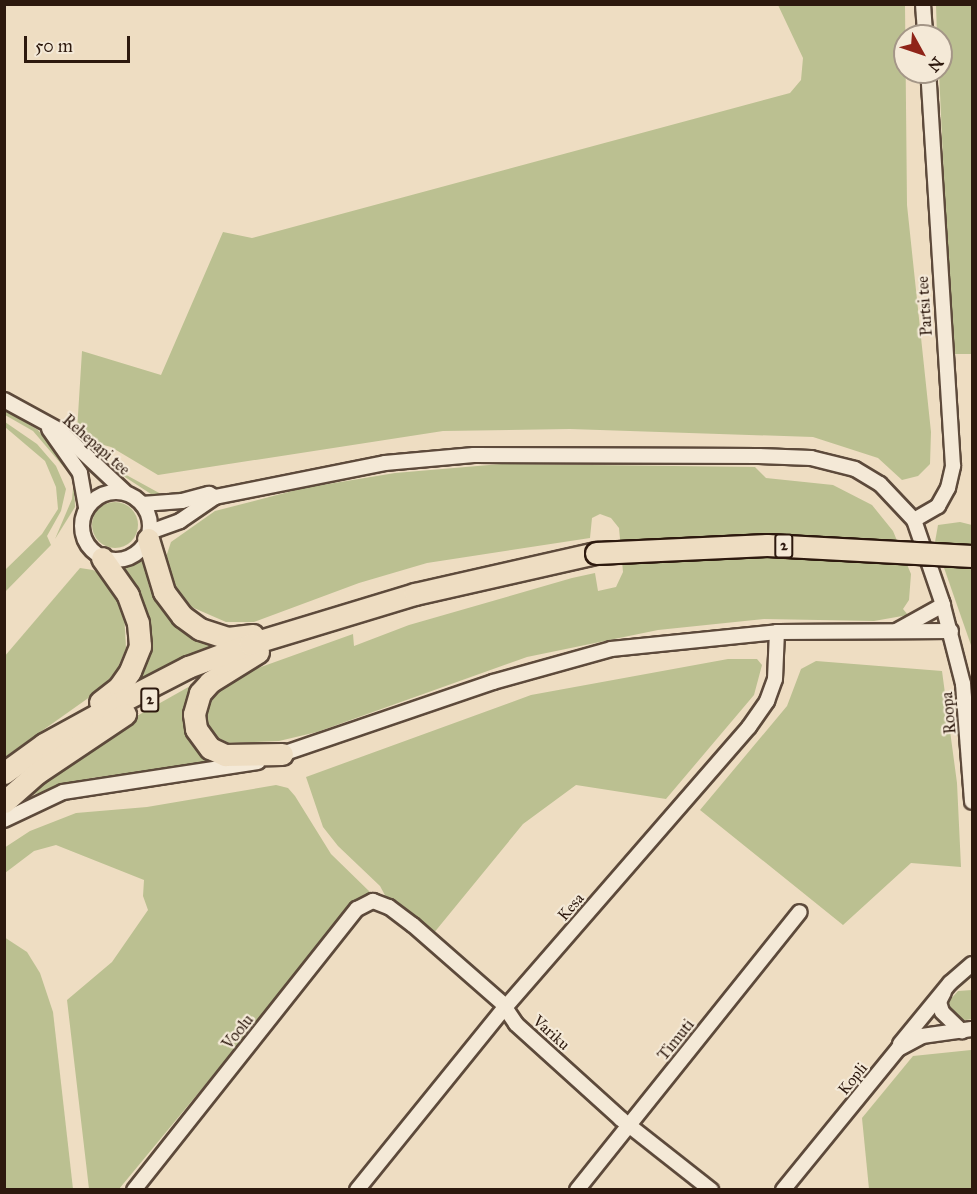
<!DOCTYPE html>
<style>
body{margin:0}
#map{position:relative;width:977px;height:1194px;overflow:hidden;background:#eeddc2;font-family:"IM FELL Great Primer",serif}
div>[style]{position:absolute}
[style*='--x']{left:calc(var(--x)*1px);top:calc(var(--y)*1px);width:calc(var(--w)*1px);rotate:calc(var(--a)*1deg)}
.green>*{inset:0;background:#bbc091}
.round{border-radius:50%}
.roads{filter:drop-shadow(2px 0 #5d4a3b) drop-shadow(-2px 0 #5d4a3b) drop-shadow(0 2px #5d4a3b) drop-shadow(0 -2px #5d4a3b)}
.minor>*{height:14px;margin:-7px;padding:0 7px;transform-origin:7px;border-radius:7px;background:#f4e9d7}
.minor>.ring{margin:-7px;padding:0;box-sizing:content-box;background:none;border:14px solid #f4e9d7;border-radius:50%}
.highway>*{height:21px;margin:-10.5px;padding:0 10.5px;transform-origin:10.5px;border-radius:10.5px;background:#eeddc2}
.bridges{filter:drop-shadow(2px 0 #2d190e) drop-shadow(-2px 0 #2d190e) drop-shadow(0 2px #2d190e) drop-shadow(0 -2px #2d190e)}
.highway-bridge>*{height:21px;margin:-10.5px;padding:0 10.5px;transform-origin:10.5px;border-radius:10.5px;background:#eeddc2}
span{translate:-50% -50%;white-space:nowrap;text-align:center;line-height:1.15;-webkit-text-stroke:4.5px #f4e9d7;paint-order:stroke}
.shield-label span{padding:2px 4px;background:#f4e9d7;border:2px solid;border-radius:4px;-webkit-text-stroke-width:0}
.shield-label{font-size:15px;color:#2d190e;font-weight:700}
.street-label{font-size:16px;color:#2d190e}
.frame{position:absolute;inset:0;border:6px solid #2d190e;pointer-events:none}
.north{position:absolute;left:893px;top:24px;width:60px;height:60px;box-sizing:border-box;background:#f4e9d7;border:2px solid #a49687;border-radius:50%;rotate:130deg;font-size:16px;font-weight:700;line-height:24px;text-align:center;color:#2d190e}
.north::after{content:'';display:block;margin:auto;width:21px;height:27px;background:#8f2418;clip-path:polygon(50% 0,100% 100%,50% 72%,0 100%)}
.scale{position:absolute;left:24px;top:36px;width:106px;height:27px;box-sizing:border-box;border:3px solid #2d190e;border-top:0;padding-left:8px;font-size:18px;line-height:21px;white-space:nowrap;color:#2d190e;-webkit-text-stroke:4px #f4e9d7;paint-order:stroke}
</style>
<div id="map">
<div class="green">
<i style="clip-path:polygon(778px 5px,905px 5px,907px 205px,931px 432px,930px 464px,918px 476px,902px 480px,878px 458px,813px 437px,570px 429px,443px 431px,158px 475px,111px 447px,89px 441px,77px 431px,82px 351px,161px 375px,223px 232px,252px 238px,790px 93px,801px 80px,803px 58px)"></i>
<i style="clip-path:polygon(936px 5px,972px 5px,972px 354px,952px 354px,939px 72px,941px 36px,937px 36px)"></i>
<i style="clip-path:polygon(4px 409px,38px 430px,72px 471px,68px 472px,33px 431px,5px 415px)"></i>
<i style="clip-path:polygon(5px 422px,37px 444px,56px 466px,66px 489px,61px 511px,47px 536px,51px 545px,5px 592px,5px 570px,42px 534px,58px 509px,56px 487px,45px 461px,5px 427px)"></i>
<i style="clip-path:polygon(99px 460px,161px 494px,220px 486px,175px 497px,154px 496px)"></i>
<i style="clip-path:polygon(501px 464px,755px 467px,766px 478px,833px 485px,872px 505px,893px 531px,911px 574px,909px 600px,903px 609px,908px 615px,874px 621px,764px 619px,658px 630px,527px 657px,317px 732px,279px 741px,229px 743px,211px 734px,203px 713px,208px 699px,236px 676px,353px 634px,354px 646px,409px 625px,572px 578px,595px 573px,598px 591px,616px 587px,623px 572px,619px 528px,611px 518px,600px 514px,592px 518px,590px 538px,427px 563px,359px 583px,254px 622px,226px 622px,187px 605px,169px 573px,166px 557px,171px 542px,215px 511px,304px 488px,395px 473px)"></i>
<i style="clip-path:polygon(74px 478px,75px 507px,55px 539px,72px 499px)"></i>
<i class="round" style="left:92px;top:502px;width:46px;height:46px"></i>
<i style="clip-path:polygon(960px 522px,972px 525px,972px 648px,935px 542px,938px 525px)"></i>
<i style="clip-path:polygon(143px 561px,150px 590px,165px 614px,186px 632px,218px 645px,134px 683px,132px 584px,122px 568px)"></i>
<i style="clip-path:polygon(80px 568px,93px 570px,104px 577px,124px 612px,126px 648px,116px 672px,94px 694px,5px 757px,4px 657px)"></i>
<i style="clip-path:polygon(728px 659px,757px 659px,762px 665px,754px 695px,666px 799px,576px 785px,523px 824px,433px 934px,387px 899px,380px 886px,338px 846px,323px 827px,306px 777px,531px 695px)"></i>
<i style="clip-path:polygon(816px 661px,942px 671px,957px 783px,961px 867px,911px 863px,843px 925px,700px 810px,787px 706px,801px 669px)"></i>
<i style="clip-path:polygon(192px 685px,185px 707px,189px 736px,213px 764px,91px 778px,28px 796px,37px 785px,112px 730px)"></i>
<i style="clip-path:polygon(276px 785px,288px 788px,295px 796px,331px 854px,371px 893px,357px 901px,119px 1189px,89px 1189px,67px 1000px,112px 962px,148px 910px,143px 896px,144px 880px,56px 845px,34px 851px,5px 873px,4px 848px,30px 831px,76px 813px,147px 807px)"></i>
<i style="clip-path:polygon(4px 937px,27px 952px,40px 973px,53px 1012px,73px 1189px,5px 1189px)"></i>
<i style="clip-path:polygon(972px 990px,972px 1019px,960px 1021px,948px 1010px,949px 1001px,958px 991px)"></i>
<i style="clip-path:polygon(971px 1050px,972px 1189px,869px 1189px,862px 1118px,913px 1056px)"></i>
</div>
<div class="roads">
<div class="minor">
<i style="--x:923;--y:4;--w:32;--a:86"></i>
<i style="--x:4;--y:400;--w:63;--a:28.6"></i>
<i style="--x:59;--y:430;--w:92;--a:43.2"></i>
<i style="--x:49;--y:429;--w:54;--a:54.8"></i>
<i style="--x:80;--y:473;--w:36;--a:80"></i>
<i class="ring" style="left:82px;top:492px;width:54px;height:54px"></i>
<i style="--x:142;--y:504;--w:40;--a:-4.3"></i>
<i style="--x:182;--y:501;--w:28;--a:-15"></i>
<i style="--x:209;--y:494;--w:7;--a:27"></i>
<i style="--x:914;--y:520;--w:28;--a:-30"></i>
<i style="--x:938;--y:506;--w:21;--a:-61"></i>
<i style="--x:948;--y:488;--w:23;--a:-77"></i>
<i style="--x:953;--y:466;--w:395;--a:-93.6"></i>
<i style="--x:150;--y:532;--w:32;--a:-20"></i>
<i style="--x:180;--y:521;--w:42;--a:-34.4"></i>
<i style="--x:215;--y:497;--w:173;--a:-11.3"></i>
<i style="--x:385;--y:463;--w:89;--a:-5.1"></i>
<i style="--x:474;--y:455;--w:285;--a:0.2"></i>
<i style="--x:759;--y:456;--w:52;--a:2.2"></i>
<i style="--x:811;--y:458;--w:45;--a:14"></i>
<i style="--x:855;--y:469;--w:29;--a:31"></i>
<i style="--x:880;--y:484;--w:50;--a:46.6"></i>
<i style="--x:914;--y:520;--w:87;--a:71.1"></i>
<i style="--x:942;--y:602;--w:85;--a:75.6"></i>
<i style="--x:963;--y:684;--w:118;--a:85.6"></i>
<i style="--x:896;--y:631;--w:54;--a:-29"></i>
<i style="--x:276;--y:756;--w:229;--a:-18.8"></i>
<i style="--x:493;--y:682;--w:123;--a:-15.6"></i>
<i style="--x:611;--y:649;--w:167;--a:-5.8"></i>
<i style="--x:777;--y:632;--w:174;--a:-0.3"></i>
<i style="--x:4;--y:820;--w:65;--a:-25.4"></i>
<i style="--x:63;--y:792;--w:197;--a:-8.7"></i>
<i style="--x:944;--y:992;--w:11;--a:117"></i>
<i style="--x:939;--y:1002;--w:10;--a:73"></i>
<i style="--x:942;--y:1012;--w:28;--a:44"></i>
<i style="--x:900;--y:1044;--w:79;--a:-50.7"></i>
<i style="--x:950;--y:983;--w:29;--a:-41"></i>
<i style="--x:134;--y:1190;--w:359;--a:-51.6"></i>
<i style="--x:357;--y:909;--w:18;--a:-27"></i>
<i style="--x:373;--y:901;--w:17;--a:21"></i>
<i style="--x:389;--y:907;--w:30;--a:37"></i>
<i style="--x:413;--y:925;--w:118;--a:41.2"></i>
<i style="--x:502;--y:1003;--w:25;--a:56"></i>
<i style="--x:516;--y:1024;--w:142;--a:42.1"></i>
<i style="--x:621;--y:1119;--w:115;--a:38.3"></i>
<i style="--x:357;--y:1190;--w:232;--a:-51"></i>
<i style="--x:503;--y:1010;--w:375;--a:-49"></i>
<i style="--x:749;--y:727;--w:32;--a:-55"></i>
<i style="--x:767;--y:701;--w:23;--a:-70"></i>
<i style="--x:775;--y:679;--w:47;--a:-87.6"></i>
<i style="--x:577;--y:1190;--w:356;--a:-51.3"></i>
<i style="--x:783;--y:1190;--w:182;--a:-50.8"></i>
<i style="--x:898;--y:1049;--w:27;--a:-28"></i>
<i style="--x:922;--y:1036;--w:50;--a:-8"></i>
</div>
<div class="highway">
<i style="--x:148;--y:539;--w:55;--a:73.2"></i>
<i style="--x:164;--y:592;--w:30;--a:53"></i>
<i style="--x:182;--y:616;--w:22;--a:36"></i>
<i style="--x:200;--y:629;--w:29;--a:18"></i>
<i style="--x:228;--y:638;--w:25;--a:-7"></i>
<i style="--x:258;--y:652;--w:57;--a:148"></i>
<i style="--x:210;--y:682;--w:15;--a:132"></i>
<i style="--x:200;--y:693;--w:22;--a:106"></i>
<i style="--x:194;--y:714;--w:15;--a:82"></i>
<i style="--x:196;--y:729;--w:24;--a:54"></i>
<i style="--x:210;--y:748;--w:17;--a:25"></i>
<i style="--x:225;--y:755;--w:57;--a:-1"></i>
<i style="--x:100;--y:702;--w:24;--a:-38"></i>
<i style="--x:119;--y:687;--w:19;--a:-55"></i>
<i style="--x:130;--y:671;--w:27;--a:-68"></i>
<i style="--x:140;--y:646;--w:23;--a:-95"></i>
<i style="--x:138;--y:623;--w:30;--a:-110"></i>
<i style="--x:128;--y:595;--w:45;--a:-125.1"></i>
<i style="--x:4;--y:773;--w:49;--a:-35.9"></i>
<i style="--x:44;--y:744;--w:94;--a:-28.8"></i>
<i style="--x:126;--y:699;--w:70;--a:-27.3"></i>
<i style="--x:188;--y:667;--w:66;--a:-20.4"></i>
<i style="--x:250;--y:644;--w:172;--a:-16.9"></i>
<i style="--x:415;--y:594;--w:186;--a:-12.8"></i>
<i style="--x:4;--y:802;--w:44;--a:-41.3"></i>
<i style="--x:37;--y:773;--w:106;--a:-33.8"></i>
</div>
</div>
<div class="bridges">
<div class="highway-bridge">
<i style="--x:596;--y:553;--w:171;--a:-2.7"></i>
<i style="--x:767;--y:545;--w:205;--a:3.1"></i>
</div>
</div>
<div class="shield-label">
<span style="left:784px;top:546px">2</span>
<span style="left:150px;top:700px">2</span>
</div>
<div class="street-label">
<span style="left:925px;top:306px;rotate:-94deg">Partsi tee</span>
<span style="left:96px;top:445px;rotate:41deg">Rehepapi tee</span>
<span style="left:949px;top:713px;rotate:-95deg">Roopa</span>
<span style="left:571px;top:907px;rotate:-49deg">Kesa</span>
<span style="left:238px;top:1032px;rotate:-51deg">Voolu</span>
<span style="left:551px;top:1033px;rotate:42deg">Variku</span>
<span style="left:676px;top:1040px;rotate:-51deg">Timuti</span>
<span style="left:853px;top:1079px;rotate:-51deg">Kopli</span>
</div>
<div class="frame"></div>
<div class="north">N</div>
<div class="scale">50 m</div>
</div>
